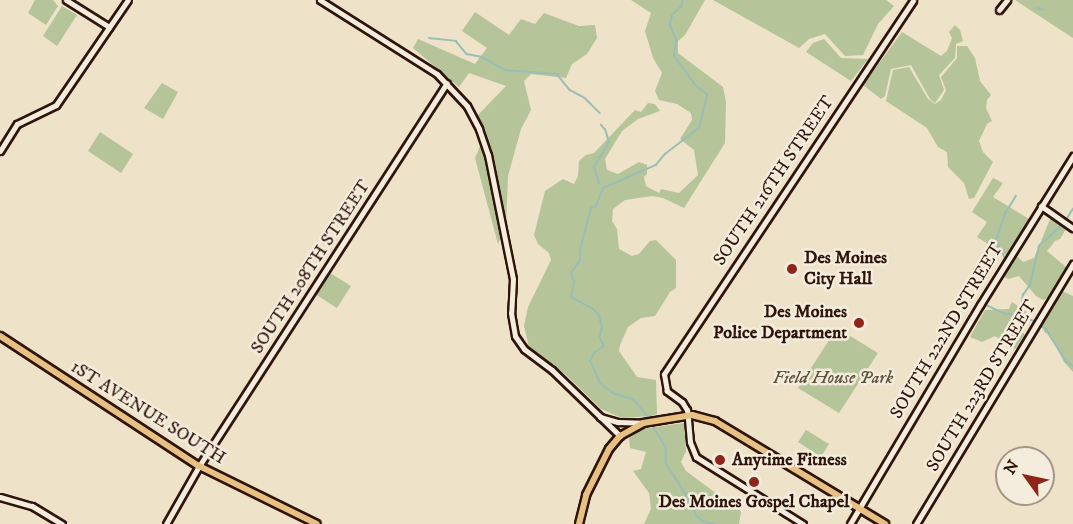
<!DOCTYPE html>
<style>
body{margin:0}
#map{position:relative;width:1073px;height:524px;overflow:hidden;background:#eee2c9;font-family:"IM FELL DW Pica",serif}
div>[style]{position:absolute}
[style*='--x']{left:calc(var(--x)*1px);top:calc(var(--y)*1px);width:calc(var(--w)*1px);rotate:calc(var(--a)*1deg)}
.green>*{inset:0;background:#b5c499}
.stream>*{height:1.5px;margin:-0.75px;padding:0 0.75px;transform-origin:0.75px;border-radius:0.75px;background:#99beb5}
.roads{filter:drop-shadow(2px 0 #2f140a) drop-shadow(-2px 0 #2f140a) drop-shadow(0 2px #2f140a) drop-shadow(0 -2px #2f140a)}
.secondary>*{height:5px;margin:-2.5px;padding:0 2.5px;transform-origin:2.5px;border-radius:2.5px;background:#f4ecdc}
.primary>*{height:6px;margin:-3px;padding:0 3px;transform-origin:3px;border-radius:3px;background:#e7c184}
.dots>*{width:16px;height:16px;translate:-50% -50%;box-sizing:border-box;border:3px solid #f4ecdc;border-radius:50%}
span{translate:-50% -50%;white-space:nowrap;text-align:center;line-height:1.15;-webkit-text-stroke:5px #f4ecdc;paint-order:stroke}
.street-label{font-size:18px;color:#2f140a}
.poi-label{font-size:18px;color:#2f140a;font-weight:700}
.left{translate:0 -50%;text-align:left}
.right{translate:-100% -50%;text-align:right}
.park-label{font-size:18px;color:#5e523c;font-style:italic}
.north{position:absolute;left:995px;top:446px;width:60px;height:60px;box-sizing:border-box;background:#f4ecdc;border:2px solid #a59688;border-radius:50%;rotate:303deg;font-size:16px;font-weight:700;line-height:24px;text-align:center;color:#2f140a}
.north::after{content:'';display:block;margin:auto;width:21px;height:27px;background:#8f2418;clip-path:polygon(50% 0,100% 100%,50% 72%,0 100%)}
</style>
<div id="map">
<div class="green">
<i style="clip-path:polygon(35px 0,53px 0,58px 6px,46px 25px,28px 13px)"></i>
<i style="clip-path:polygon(631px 0,705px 0,685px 35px,678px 41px,678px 53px,723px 87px,726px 102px,725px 143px,684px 208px,663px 198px,652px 196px,625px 200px,613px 209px,612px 221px,617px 229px,619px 249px,632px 256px,639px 254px,650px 241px,656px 240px,676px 260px,676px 288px,670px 292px,655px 316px,641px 318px,628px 327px,620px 345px,619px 351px,637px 377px,656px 380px,657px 414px,651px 416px,622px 418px,601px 409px,565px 374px,529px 347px,524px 326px,528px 307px,551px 260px,549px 253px,538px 244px,534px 235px,545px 191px,563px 179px,574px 184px,578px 176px,579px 161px,586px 155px,594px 153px,635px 110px,641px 112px,648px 103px,655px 104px,660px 111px,638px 119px,622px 131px,605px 159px,607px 170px,618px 174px,639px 162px,647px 165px,647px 174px,644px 177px,646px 186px,659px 193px,661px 189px,679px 193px,698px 175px,694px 150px,680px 139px,692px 120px,691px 113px,677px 104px,659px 100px,655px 91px,662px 73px,653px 58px,645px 31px,651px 13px)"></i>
<i style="clip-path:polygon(713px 0,886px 0,894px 6px,878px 24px,863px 55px,845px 56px,825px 34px,809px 39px,799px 48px)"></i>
<i style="clip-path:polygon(1015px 0,1073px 0,1073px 38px)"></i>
<i style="clip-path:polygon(62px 6px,77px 15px,57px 46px,43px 36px)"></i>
<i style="clip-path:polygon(475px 12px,509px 35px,521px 19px,535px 24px,544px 13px,579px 26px,595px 25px,597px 38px,587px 54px,572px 64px,566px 78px,531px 74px,524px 81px,531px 110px,521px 129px,508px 176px,506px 225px,498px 244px,475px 158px,484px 137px,478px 115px,506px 86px,469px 73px,459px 87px,413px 48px,418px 39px,475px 64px,487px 48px,462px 31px)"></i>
<i style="clip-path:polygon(955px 25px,960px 30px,963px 41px,956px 44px,955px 58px,939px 75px,944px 90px,935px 103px,930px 99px,911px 65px,891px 69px,885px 96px,881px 99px,863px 85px,902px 32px,941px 56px,947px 51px,952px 38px,949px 32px)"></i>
<i style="clip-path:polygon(824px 39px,841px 58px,868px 59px,851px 81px,806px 52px,813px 43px)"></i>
<i style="clip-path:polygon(957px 46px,967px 46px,975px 58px,980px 81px,991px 95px,987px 100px,986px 108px,992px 121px,987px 124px,979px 141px,983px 152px,993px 162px,974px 198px,969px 199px,964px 183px,948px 167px,947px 152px,938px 147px,927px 128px,886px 101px,893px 70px,909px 67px,928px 99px,935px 104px,941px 100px,946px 90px,941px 77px,957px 58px)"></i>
<i style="clip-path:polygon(162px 83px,178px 92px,163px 119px,144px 108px)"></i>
<i style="clip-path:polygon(100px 132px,133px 154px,121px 173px,88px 151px)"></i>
<i style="clip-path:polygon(993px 178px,1003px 183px,993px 197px,1029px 219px,1007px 256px,977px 237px,987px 222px,972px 212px)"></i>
<i style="clip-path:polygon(1051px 217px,1066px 229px,1060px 239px,1055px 241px,1047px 251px,1066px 267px,1048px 298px,1043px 300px,1036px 296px,1019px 276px,1008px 279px,1004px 276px,1014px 257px,1018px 257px,1023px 262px,1034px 258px)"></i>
<i style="clip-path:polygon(330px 273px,351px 286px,337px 308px,315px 294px)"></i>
<i style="clip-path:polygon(1062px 291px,1073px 296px,1073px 372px,1064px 362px,1051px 336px,1044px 332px,1043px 325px)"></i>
<i style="clip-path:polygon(1012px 302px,1027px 312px,1026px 318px,1014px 322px,1025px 335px,1018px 346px,1015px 349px,995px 336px,982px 342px,970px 337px,985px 310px,1009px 309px)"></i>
<i style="clip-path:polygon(837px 328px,878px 353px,839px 413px,798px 388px)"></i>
<i style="clip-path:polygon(684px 423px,686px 451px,681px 462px,686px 471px,721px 497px,725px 504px,739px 508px,741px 512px,739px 524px,644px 524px,651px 509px,649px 493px,633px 471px,641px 469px,646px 452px,630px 448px,629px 438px,642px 429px)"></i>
<i style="clip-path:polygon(806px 430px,829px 444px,821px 457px,798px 442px)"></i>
</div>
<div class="stream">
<i style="--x:1037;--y:8;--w:6;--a:18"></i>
<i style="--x:429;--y:38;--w:27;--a:6"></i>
<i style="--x:456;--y:41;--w:17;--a:50"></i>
<i style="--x:467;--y:54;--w:15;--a:11"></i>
<i style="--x:482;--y:57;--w:26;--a:29"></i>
<i style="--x:505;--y:70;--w:52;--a:4.4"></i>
<i style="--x:557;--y:74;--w:21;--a:51"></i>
<i style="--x:570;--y:90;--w:17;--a:28"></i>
<i style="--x:585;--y:98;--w:21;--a:45"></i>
<i style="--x:599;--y:184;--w:18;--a:-106"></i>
<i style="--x:594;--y:167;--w:29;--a:-59"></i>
<i style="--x:609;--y:142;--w:13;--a:-108"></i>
<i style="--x:605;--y:130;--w:6;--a:-129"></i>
<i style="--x:1066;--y:220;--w:13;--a:-58"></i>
<i style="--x:1005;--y:259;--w:21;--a:-115"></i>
<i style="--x:996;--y:240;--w:28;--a:-71"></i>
<i style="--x:1005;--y:214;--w:21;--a:-59"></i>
<i style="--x:982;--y:303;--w:23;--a:25"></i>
<i style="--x:1003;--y:313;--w:18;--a:9"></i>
<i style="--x:1035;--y:322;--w:15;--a:-157"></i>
<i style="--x:1021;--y:316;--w:21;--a:-85"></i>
<i style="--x:1023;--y:295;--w:12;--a:-55"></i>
<i style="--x:1030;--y:285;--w:40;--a:-77"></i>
<i style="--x:1039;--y:246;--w:31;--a:-42"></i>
<i style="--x:1041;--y:326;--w:6;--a:31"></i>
<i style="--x:1046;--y:329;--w:38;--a:58"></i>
<i style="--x:1066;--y:361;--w:9;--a:36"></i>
<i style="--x:650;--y:420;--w:26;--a:-129"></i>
<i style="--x:634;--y:400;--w:21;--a:-163"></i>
<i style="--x:614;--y:394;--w:17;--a:-144"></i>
<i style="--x:600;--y:384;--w:25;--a:-113"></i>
<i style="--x:590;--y:361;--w:9;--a:-63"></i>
<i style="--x:594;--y:353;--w:12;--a:-35"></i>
<i style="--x:604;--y:346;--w:10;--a:-119"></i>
<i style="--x:599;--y:337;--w:9;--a:-72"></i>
<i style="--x:602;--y:328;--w:12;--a:-104"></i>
<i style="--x:599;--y:316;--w:9;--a:-131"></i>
<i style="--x:593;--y:309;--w:25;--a:-153"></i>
<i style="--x:571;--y:298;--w:16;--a:-79"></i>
<i style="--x:574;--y:282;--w:9;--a:-108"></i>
<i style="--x:571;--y:273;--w:16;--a:-55"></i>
<i style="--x:580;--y:260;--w:10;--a:-90"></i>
<i style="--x:580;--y:250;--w:43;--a:-75.3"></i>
<i style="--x:591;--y:208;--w:5;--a:-22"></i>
<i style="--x:596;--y:206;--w:19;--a:-69"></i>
<i style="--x:603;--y:188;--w:58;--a:-23.5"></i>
<i style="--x:656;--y:165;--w:14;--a:-51"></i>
<i style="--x:665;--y:154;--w:43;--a:-37.4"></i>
<i style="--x:699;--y:128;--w:34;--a:-76"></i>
<i style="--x:707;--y:95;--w:16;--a:-140"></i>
<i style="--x:695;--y:85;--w:36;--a:-126"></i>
<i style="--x:674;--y:56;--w:16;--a:-83"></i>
<i style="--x:676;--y:40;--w:16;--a:-112"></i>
<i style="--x:670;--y:25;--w:10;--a:-79"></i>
<i style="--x:672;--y:15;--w:12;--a:-42"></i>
<i style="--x:681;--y:7;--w:7;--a:-74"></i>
<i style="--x:652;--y:424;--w:27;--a:59"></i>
<i style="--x:666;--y:447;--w:16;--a:90"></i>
<i style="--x:666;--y:463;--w:49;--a:57.6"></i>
<i style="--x:692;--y:504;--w:12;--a:70"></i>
<i style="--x:696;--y:515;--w:11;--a:41"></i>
<i style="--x:704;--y:522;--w:10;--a:11"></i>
</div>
<div class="roads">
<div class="secondary">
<i style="--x:66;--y:0;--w:51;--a:32.1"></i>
<i style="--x:320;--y:0;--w:138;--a:32.3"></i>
<i style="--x:437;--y:74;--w:44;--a:46.8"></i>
<i style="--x:467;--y:106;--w:26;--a:62"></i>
<i style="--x:479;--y:129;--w:28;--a:71"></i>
<i style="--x:488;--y:155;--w:126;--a:78.6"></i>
<i style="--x:513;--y:279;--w:34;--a:93"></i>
<i style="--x:511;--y:313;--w:23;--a:80"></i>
<i style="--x:515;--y:336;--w:16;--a:55"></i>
<i style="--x:524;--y:349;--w:35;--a:37"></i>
<i style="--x:552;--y:370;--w:95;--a:44.1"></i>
<i style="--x:999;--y:10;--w:13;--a:-51"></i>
<i style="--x:0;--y:151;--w:32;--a:-58"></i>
<i style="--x:17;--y:124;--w:43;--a:-26"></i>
<i style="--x:56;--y:105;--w:127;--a:-55.6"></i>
<i style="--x:1041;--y:206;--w:39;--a:35"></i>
<i style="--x:600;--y:417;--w:19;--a:16"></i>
<i style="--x:618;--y:422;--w:25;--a:2"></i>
<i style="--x:0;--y:497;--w:33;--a:16"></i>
<i style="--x:32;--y:506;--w:35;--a:31"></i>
<i style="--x:166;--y:524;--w:67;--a:-60.4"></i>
<i style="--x:199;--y:466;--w:456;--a:-57.1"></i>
<i style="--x:803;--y:524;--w:126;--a:-147.9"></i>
<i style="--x:696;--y:457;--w:16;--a:-112"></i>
<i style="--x:690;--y:442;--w:32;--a:-95"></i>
<i style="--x:687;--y:410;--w:9;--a:-122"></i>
<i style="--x:682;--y:402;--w:19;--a:-144"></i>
<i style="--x:667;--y:391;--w:17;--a:-100"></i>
<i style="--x:664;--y:374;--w:449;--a:-56.3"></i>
<i style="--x:850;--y:524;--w:255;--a:-59.3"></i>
<i style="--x:980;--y:305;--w:176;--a:-58"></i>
<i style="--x:916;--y:524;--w:304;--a:-58.9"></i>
</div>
<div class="primary">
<i style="--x:0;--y:336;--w:238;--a:33.2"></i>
<i style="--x:199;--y:466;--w:131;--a:26.2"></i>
<i style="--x:579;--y:524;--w:30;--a:-76"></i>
<i style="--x:586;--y:495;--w:51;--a:-63.4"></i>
<i style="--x:609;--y:449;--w:17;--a:-50"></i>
<i style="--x:620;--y:436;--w:26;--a:-29"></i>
<i style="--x:643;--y:423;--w:50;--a:-9.3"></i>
<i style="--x:692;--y:415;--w:24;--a:15"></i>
<i style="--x:715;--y:421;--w:199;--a:31.2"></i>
</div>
</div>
<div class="dots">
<i style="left:792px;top:269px;background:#8f2418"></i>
<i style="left:859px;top:323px;background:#8f2418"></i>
<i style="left:720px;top:460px;background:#8f2418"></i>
<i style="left:754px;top:482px;background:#8f2418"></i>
</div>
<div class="street-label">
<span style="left:774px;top:181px;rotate:-56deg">SOUTH 216TH STREET</span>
<span style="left:311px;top:267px;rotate:-57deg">SOUTH 208TH STREET</span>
<span style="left:947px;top:331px;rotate:-59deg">SOUTH 222ND STREET</span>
<span style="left:982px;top:386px;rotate:-59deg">SOUTH 223RD STREET</span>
<span style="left:148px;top:413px;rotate:32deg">1ST AVENUE SOUTH</span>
</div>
<div class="poi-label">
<span class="left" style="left:804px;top:269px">Des Moines<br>City Hall</span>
<span class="right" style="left:847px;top:323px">Des Moines<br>Police Department</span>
<span class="left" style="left:732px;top:460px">Anytime Fitness</span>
<span style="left:754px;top:502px">Des Moines Gospel Chapel</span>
</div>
<div class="park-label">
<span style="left:833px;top:378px">Field House Park</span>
</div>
<div class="north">N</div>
</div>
